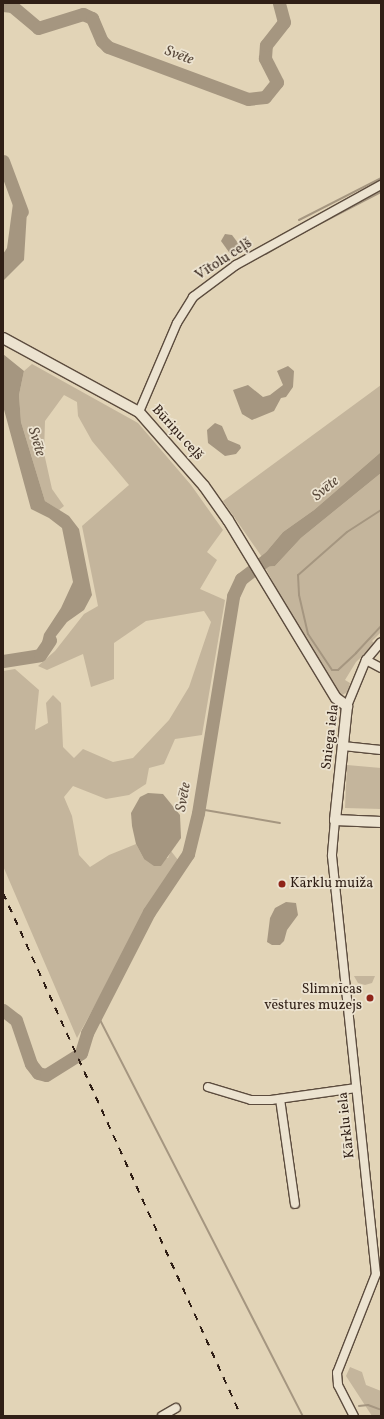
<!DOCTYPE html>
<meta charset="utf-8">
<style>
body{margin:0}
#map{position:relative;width:384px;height:1419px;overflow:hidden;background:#e2d4b7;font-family:Vollkorn,serif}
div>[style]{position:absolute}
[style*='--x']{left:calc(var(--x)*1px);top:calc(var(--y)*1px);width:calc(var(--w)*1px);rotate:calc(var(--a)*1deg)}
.green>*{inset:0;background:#c4b59c}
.water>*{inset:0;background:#a59680}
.stream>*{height:2px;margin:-1px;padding:0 1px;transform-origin:1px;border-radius:1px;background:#a59680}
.river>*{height:13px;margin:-6.5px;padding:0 6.5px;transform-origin:6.5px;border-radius:6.5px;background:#a59680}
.roads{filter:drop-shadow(1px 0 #5c4c3e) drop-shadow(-1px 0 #5c4c3e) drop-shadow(0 1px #5c4c3e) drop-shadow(0 -1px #5c4c3e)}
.minor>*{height:8px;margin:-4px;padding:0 4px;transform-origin:4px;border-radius:4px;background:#ece3d0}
.tertiary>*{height:10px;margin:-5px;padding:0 5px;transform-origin:5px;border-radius:5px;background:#ece3d0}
.rail>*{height:2px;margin-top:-1px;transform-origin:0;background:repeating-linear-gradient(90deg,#301f16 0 7px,transparent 0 14px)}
.dots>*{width:11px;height:11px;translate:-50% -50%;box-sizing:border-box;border:2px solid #ece3d0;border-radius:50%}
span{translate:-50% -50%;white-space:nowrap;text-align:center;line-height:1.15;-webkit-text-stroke:3.5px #ece3d0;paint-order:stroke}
.street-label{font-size:14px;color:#301f16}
.poi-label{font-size:14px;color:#301f16}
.left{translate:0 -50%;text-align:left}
.right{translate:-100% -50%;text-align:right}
.water-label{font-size:15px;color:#59493b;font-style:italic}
.frame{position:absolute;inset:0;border:4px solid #301f16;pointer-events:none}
</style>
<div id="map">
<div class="green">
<i style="clip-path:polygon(32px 364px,138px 423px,191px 485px,223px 530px,207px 552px,217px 560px,200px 589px,225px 600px,202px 735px,175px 739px,164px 764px,149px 768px,146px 784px,129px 795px,106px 799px,73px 786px,64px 797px,72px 816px,79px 855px,90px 867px,109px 855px,136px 844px,144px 859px,168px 858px,171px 851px,178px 860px,161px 885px,77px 1038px,3px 866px,3px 671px,15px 669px,39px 690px,35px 730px,48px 723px,46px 703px,53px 695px,61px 703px,63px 747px,74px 758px,83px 749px,113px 762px,133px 758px,169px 720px,189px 687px,211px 622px,204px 611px,146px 621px,114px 643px,114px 679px,91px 687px,83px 654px,47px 670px,38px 666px,55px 651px,84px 614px,98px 606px,82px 526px,129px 485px,92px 441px,78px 416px,77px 402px,64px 395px,45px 421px,44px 453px,52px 489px,64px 506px,59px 510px,45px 501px,21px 422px,19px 395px,24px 371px)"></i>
<i style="clip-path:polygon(381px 385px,381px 452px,314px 510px,283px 532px,262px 557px,223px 501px)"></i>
<i style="clip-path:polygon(381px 473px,381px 632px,372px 641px,375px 644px,356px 662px,345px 680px,350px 683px,348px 692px,340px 696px,287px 609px,265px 567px,275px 566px,301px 538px)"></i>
<i style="clip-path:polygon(347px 765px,381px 768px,381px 809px,345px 808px)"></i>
<i style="clip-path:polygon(354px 976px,375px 976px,372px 983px,365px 985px,358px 983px)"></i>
<i style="clip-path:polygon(350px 1367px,362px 1372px,366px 1385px,381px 1391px,381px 1416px,372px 1416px,346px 1376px)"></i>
</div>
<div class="water">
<i style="clip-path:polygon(20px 195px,27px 211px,24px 260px,3px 281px,3px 254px,7px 248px,14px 196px)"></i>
<i style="clip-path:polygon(225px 234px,232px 235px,241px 247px,231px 255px,221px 241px)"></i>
<i style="clip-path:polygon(3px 354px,24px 371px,19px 395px,21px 422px,45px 501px,69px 516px,79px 529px,92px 595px,84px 610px,67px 622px,43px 653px,39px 655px,44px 634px,61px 608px,73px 582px,62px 528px,49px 518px,31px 509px,3px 406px)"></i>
<i style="clip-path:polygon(288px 366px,294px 371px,293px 387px,286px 397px,281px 398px,274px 411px,252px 420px,242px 414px,233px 390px,248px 385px,263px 397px,270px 395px,283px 385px,277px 371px)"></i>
<i style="clip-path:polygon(215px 423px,222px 426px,228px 440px,240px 445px,241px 448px,236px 454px,225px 456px,208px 443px,207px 430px)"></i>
<i style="clip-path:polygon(381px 452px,381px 473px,301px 538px,275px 566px,265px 567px,262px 557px,283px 532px,314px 510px)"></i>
<i style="clip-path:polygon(148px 793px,163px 794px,180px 815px,181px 838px,161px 866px,154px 866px,144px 859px,136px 844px,132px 826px,131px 813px,140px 797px)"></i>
<i style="clip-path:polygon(286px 902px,296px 903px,298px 915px,287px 930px,284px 941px,280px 945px,272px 945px,267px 942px,270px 918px,275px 908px)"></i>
</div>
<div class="stream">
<i style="--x:299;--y:220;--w:92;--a:-27.1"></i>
<i style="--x:296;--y:236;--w:96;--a:-27.4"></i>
<i style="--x:266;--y:254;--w:27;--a:-31"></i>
<i style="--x:381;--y:510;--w:40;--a:147.1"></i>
<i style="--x:347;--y:532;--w:65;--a:138.7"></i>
<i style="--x:298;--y:575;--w:20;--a:87"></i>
<i style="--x:299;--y:595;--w:40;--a:77"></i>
<i style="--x:308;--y:634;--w:43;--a:56.3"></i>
<i style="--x:332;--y:670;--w:6;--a:0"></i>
<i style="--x:338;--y:670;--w:25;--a:-43"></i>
<i style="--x:356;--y:653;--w:37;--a:-47"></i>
<i style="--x:199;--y:809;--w:82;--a:9.8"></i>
<i style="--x:97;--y:1014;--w:452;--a:62.9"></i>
<i style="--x:359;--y:1406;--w:9;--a:-6"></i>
<i style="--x:368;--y:1405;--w:12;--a:20"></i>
</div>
<div class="river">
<i style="--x:3;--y:5;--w:9;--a:6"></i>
<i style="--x:12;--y:6;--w:34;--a:40"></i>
<i style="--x:38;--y:28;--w:47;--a:-17.3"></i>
<i style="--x:83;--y:14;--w:10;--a:24"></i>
<i style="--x:92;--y:18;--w:25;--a:67"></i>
<i style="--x:102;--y:41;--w:8;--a:45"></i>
<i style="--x:108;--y:47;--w:149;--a:20.4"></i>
<i style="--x:248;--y:99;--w:17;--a:-7"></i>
<i style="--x:265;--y:97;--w:19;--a:-51"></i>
<i style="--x:277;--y:82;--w:27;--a:-117"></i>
<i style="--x:265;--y:58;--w:13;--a:-86"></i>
<i style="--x:266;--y:45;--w:29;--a:-52"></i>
<i style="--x:284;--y:22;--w:20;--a:-105"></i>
<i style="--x:3;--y:161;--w:54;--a:69.6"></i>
<i style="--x:3;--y:661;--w:37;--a:-9"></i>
<i style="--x:40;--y:655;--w:18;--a:-56"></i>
<i style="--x:3;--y:1010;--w:16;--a:38"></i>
<i style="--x:16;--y:1020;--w:46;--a:71.2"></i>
<i style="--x:31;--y:1064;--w:11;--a:52"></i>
<i style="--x:38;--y:1073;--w:8;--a:14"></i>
<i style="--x:46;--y:1075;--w:41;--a:-32.2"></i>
<i style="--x:81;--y:1053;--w:21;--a:-73"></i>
<i style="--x:87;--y:1033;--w:136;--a:-62.9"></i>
<i style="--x:149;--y:912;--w:70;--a:-56.1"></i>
<i style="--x:188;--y:854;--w:42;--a:-76.3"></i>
<i style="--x:198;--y:813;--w:220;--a:-80.8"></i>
<i style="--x:233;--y:596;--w:19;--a:-65"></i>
<i style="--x:241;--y:579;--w:44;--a:-37.6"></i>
</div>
<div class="roads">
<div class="minor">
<i style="--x:139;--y:412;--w:97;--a:-66.9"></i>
<i style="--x:177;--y:323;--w:31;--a:-58"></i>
<i style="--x:193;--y:297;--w:54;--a:-36.7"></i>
<i style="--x:236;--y:265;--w:166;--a:-28.9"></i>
<i style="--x:366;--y:660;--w:17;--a:28"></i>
<i style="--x:347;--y:706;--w:50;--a:-67.6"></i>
<i style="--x:366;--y:660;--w:23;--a:-50"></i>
<i style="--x:343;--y:746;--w:38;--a:6"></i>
<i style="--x:335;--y:820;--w:36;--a:95"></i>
<i style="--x:332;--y:856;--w:420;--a:84"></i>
<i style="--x:376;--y:1274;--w:106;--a:111.5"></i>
<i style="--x:337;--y:1373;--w:12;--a:85"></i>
<i style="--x:338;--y:1385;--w:35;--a:63"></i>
<i style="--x:208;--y:1087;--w:45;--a:16.8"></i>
<i style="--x:251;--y:1100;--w:20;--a:0"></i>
<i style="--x:271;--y:1100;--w:86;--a:-8"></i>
<i style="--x:280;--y:1099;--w:106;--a:81.9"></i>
<i style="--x:162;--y:1416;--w:16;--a:-30"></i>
</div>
<div class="tertiary">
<i style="--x:3;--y:338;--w:155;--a:28.6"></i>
<i style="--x:139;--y:412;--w:98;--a:48.7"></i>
<i style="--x:204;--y:486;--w:42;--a:54.8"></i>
<i style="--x:228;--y:520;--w:208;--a:58.8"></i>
<i style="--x:336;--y:698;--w:14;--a:36"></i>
<i style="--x:347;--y:706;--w:115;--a:96"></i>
<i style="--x:335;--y:820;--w:46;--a:2.5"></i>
</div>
</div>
<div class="rail">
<i style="--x:3;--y:893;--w:575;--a:65.53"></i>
</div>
<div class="dots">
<i style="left:282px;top:884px;background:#8f2418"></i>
<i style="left:370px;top:998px;background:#8f2418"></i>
</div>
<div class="street-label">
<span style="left:224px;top:260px;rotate:-33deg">Vītolu ceļš</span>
<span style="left:177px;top:433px;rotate:48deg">Būriņu ceļš</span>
<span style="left:331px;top:737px;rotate:-83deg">Sniega iela</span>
<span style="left:347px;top:1125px;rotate:-96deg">Kārklu iela</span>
</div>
<div class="poi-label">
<span class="left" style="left:290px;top:884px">Kārklu muiža</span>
<span class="right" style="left:362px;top:998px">Slimnīcas<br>vēstures muzejs</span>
</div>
<div class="water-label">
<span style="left:179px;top:56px;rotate:20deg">Svēte</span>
<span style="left:36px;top:442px;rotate:73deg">Svēte</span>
<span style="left:326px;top:489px;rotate:-39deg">Svēte</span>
<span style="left:184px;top:797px;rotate:-80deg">Svēte</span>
</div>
<div class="frame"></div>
</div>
